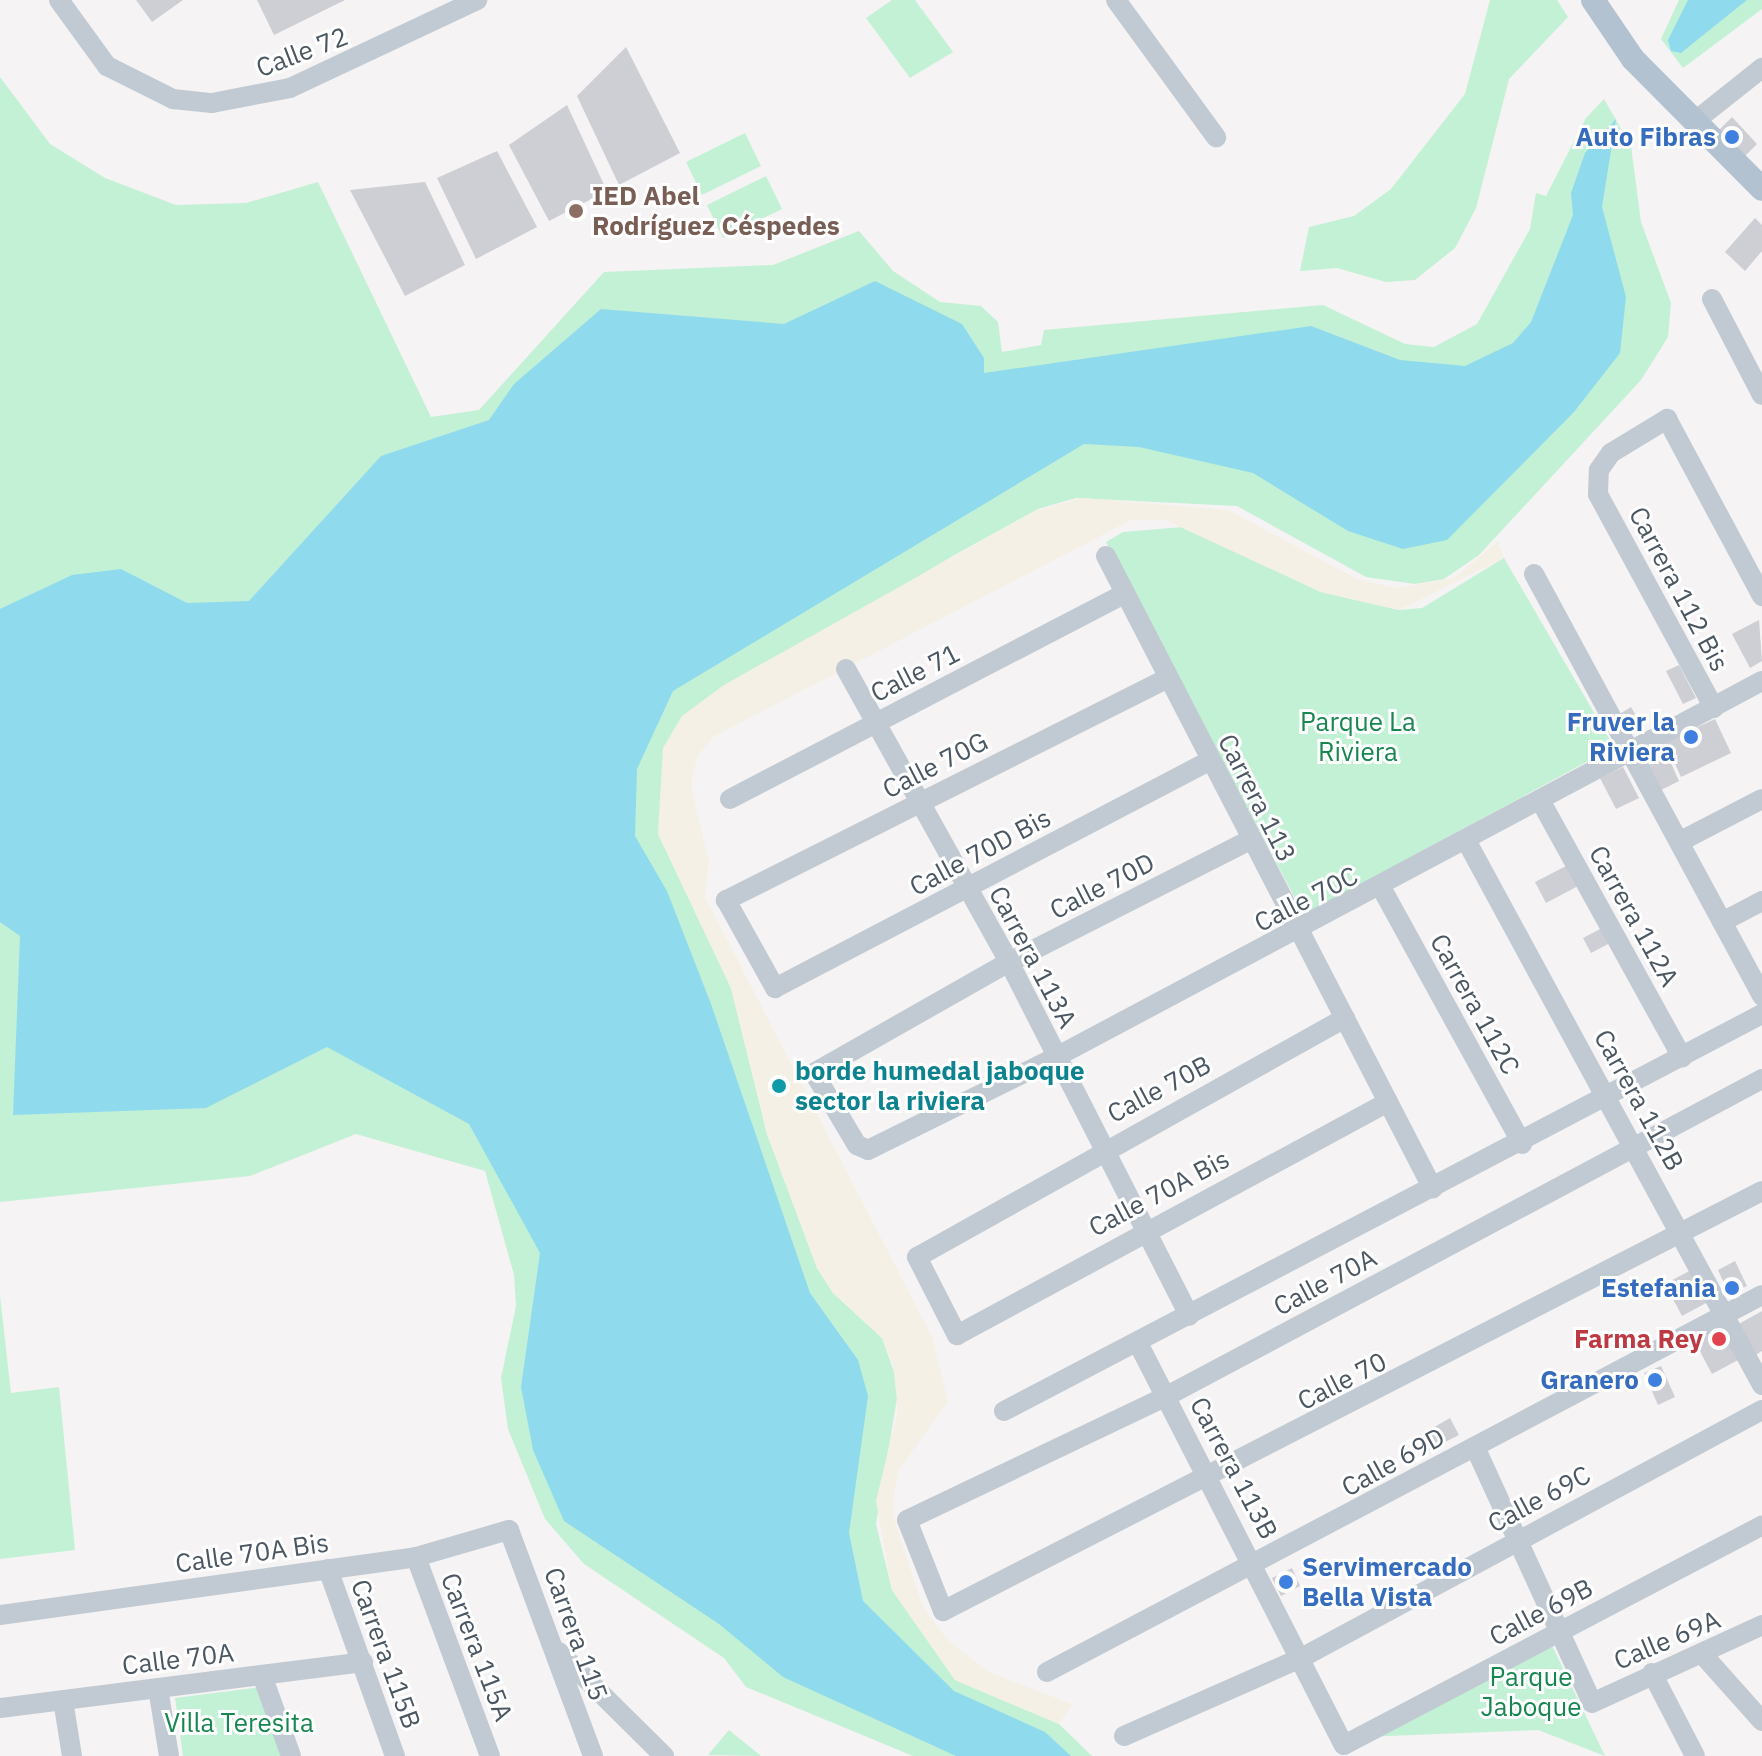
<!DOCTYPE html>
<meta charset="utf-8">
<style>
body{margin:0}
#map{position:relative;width:1762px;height:1756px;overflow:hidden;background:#f5f3f3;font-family:"IBM Plex Sans",sans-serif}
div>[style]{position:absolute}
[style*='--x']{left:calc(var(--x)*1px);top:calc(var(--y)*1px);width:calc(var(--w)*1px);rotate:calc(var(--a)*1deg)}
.green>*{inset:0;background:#c3f1d5}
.sand>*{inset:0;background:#f5f0e5}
.water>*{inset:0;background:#90daee}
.building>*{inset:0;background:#cdcfd5}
.minor>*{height:20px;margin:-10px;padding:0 10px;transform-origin:10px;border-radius:10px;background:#c1cad2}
.major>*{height:24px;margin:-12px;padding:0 12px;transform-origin:12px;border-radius:12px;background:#b3c2d1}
.dots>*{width:22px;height:22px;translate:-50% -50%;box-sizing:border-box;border:4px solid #fff;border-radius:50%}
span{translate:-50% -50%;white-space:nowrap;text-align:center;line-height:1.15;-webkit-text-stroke:6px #fff;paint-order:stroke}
.street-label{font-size:26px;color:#4a5661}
.shop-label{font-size:26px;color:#366cbe;font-weight:700}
.right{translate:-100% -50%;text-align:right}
.left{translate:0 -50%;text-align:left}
.education-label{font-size:26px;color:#785e54;font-weight:700}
.park-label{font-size:26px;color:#17864f}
.culture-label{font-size:26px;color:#0d838f;font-weight:700}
.health-label{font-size:26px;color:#be3a42;font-weight:700}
</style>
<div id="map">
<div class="green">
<i style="clip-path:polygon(892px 0,915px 0,953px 52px,910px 78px,866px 18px)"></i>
<i style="clip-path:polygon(1490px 0,1557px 0,1568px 17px,1509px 79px,1476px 208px,1455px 248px,1415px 280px,1386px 282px,1337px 268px,1300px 271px,1309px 227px,1354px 216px,1391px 189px,1465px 94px)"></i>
<i style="clip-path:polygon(1679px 0,1762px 0,1762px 9px,1683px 68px,1661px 39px)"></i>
<i style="clip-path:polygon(0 77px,50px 144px,105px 178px,176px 205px,246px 203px,318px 182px,431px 417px,479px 410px,604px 272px,773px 265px,859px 231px,893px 271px,940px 302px,981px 306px,998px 322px,1002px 352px,1041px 345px,1044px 330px,1323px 305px,1405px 344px,1434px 347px,1477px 324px,1530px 229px,1536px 193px,1546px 196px,1586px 118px,1604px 99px,1631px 146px,1641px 222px,1671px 303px,1668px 337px,1641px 380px,1479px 555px,1444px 579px,1415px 584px,1366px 577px,1237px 506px,1076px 498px,1038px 509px,958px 553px,682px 716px,658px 834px,731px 988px,767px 1134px,817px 1268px,833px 1293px,882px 1338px,899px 1386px,876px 1524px,892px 1590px,955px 1680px,1059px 1724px,1092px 1756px,913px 1756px,746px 1687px,724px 1658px,584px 1564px,545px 1519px,508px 1429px,501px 1378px,516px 1306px,514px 1275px,485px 1171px,356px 1134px,250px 1176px,0 1202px)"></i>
<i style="clip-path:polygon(745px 133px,761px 166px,702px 195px,686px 162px)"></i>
<i style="clip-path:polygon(766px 176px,782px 209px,723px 238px,707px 205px)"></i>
<i style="clip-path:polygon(1183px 527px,1321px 592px,1399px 610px,1422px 608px,1504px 558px,1614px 747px,1304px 915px,1106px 542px,1123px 532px)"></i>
<i style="clip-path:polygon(0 1296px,11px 1393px,59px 1387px,75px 1550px,0 1559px)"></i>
<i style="clip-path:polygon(1549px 1639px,1605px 1756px,1538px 1730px,1363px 1737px)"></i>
<i style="clip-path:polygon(261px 1687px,286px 1756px,183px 1756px,175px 1698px)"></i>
<i style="clip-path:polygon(729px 1730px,761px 1756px,708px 1755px)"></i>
</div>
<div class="sand">
<i style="clip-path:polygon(1082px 498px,1228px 510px,1359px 580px,1397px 588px,1454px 578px,1498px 541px,1504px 558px,1399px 610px,1321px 592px,1165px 520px,1131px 520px,713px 737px,697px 757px,691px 786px,709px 862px,705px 897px,932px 1337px,948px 1401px,899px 1470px,894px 1494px,893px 1516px,923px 1607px,946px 1638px,988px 1672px,1072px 1704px,1059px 1724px,955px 1680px,892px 1590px,876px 1501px,898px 1410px,893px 1364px,882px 1338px,833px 1293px,817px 1268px,767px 1134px,731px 988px,658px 833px,663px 748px,682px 716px,724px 685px,1033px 512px)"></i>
</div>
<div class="water">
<i style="clip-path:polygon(1688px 0,1747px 0,1681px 53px,1671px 51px,1668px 40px)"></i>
<i style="clip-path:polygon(1616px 119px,1602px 207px,1626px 297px,1620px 353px,1574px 412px,1447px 540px,1403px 549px,1348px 531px,1253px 473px,1139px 447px,1084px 444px,673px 691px,637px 769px,635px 836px,667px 891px,711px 1004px,810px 1293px,858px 1360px,868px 1396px,849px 1533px,863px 1601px,954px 1691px,1045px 1732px,1071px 1756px,956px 1756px,783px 1677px,719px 1624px,564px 1521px,533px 1450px,521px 1387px,540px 1253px,469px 1124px,327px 1047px,206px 1108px,13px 1115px,20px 936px,0 922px,0 609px,72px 575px,121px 569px,187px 603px,249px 601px,381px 456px,489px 420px,514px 384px,601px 309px,784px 324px,875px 281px,962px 324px,984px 358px,984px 373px,1311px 326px,1400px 360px,1465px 366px,1513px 343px,1531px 322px,1573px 215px,1571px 193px,1585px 153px)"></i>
</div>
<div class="building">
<i style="clip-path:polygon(136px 0,183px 0,152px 22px)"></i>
<i style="clip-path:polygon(257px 0,345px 0,274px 35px)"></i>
<i style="clip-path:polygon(626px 47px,680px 153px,619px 185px,577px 96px)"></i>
<i style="clip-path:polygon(567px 105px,607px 191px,549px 221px,509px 145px)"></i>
<i style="clip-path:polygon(1732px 117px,1757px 144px,1745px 156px,1719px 130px)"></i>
<i style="clip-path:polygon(497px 151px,537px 227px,476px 259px,437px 178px)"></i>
<i style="clip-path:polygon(425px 182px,465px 265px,405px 296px,350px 190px)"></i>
<i style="clip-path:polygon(1755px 218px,1762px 225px,1762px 251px,1745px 271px,1725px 252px)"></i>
<i style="clip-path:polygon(1759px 620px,1762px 661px,1750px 668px,1732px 634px)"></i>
<i style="clip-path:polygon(1679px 665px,1696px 698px,1683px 704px,1666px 671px)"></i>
<i style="clip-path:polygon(1631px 707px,1642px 726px,1629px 733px,1618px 715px)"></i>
<i style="clip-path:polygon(1715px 719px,1731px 753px,1681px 777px,1665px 742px)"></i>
<i style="clip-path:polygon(1663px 745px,1679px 781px,1657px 792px,1640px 756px)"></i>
<i style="clip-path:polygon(1623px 767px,1639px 798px,1616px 809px,1600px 778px)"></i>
<i style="clip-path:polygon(1570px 864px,1580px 885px,1546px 903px,1535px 882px)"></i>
<i style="clip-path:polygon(1602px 928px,1610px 943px,1591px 953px,1583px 938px)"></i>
<i style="clip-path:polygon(1735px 1261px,1747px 1286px,1729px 1294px,1718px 1270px)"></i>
<i style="clip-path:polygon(1691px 1270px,1708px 1302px,1682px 1316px,1665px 1284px)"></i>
<i style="clip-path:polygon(1762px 1311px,1762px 1351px,1754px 1356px,1737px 1325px)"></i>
<i style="clip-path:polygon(1721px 1328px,1738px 1360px,1712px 1374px,1695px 1342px)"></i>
<i style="clip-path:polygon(1661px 1366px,1675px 1397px,1658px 1405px,1644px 1373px)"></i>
<i style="clip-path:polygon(1450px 1418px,1459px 1435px,1425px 1452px,1417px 1437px)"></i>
<i style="clip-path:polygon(1292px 1568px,1300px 1586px,1281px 1596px,1272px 1578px)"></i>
</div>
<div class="minor">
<i style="--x:59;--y:0;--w:82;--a:54"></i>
<i style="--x:107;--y:66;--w:74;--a:26.6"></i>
<i style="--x:173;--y:99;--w:39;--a:6"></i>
<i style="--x:212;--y:103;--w:79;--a:-10.9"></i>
<i style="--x:290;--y:88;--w:207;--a:-25.2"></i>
<i style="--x:1116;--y:0;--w:170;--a:53.9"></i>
<i style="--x:1694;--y:122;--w:87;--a:-38.5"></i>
<i style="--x:1712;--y:299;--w:108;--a:62.5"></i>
<i style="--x:1106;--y:556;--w:712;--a:62.68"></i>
<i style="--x:1534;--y:574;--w:480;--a:61.6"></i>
<i style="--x:846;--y:669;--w:335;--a:60.9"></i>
<i style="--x:1009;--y:962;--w:397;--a:63"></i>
<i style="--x:1168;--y:678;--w:495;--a:153.3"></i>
<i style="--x:726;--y:900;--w:101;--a:60.9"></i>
<i style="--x:775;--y:988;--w:490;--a:-27.6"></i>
<i style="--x:1714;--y:708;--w:243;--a:-118.5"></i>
<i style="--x:1598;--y:494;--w:24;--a:-88"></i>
<i style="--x:1599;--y:470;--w:21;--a:-55"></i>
<i style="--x:1611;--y:453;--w:66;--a:-31.3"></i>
<i style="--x:1667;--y:419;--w:201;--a:61.8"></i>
<i style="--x:730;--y:799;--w:445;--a:-27.5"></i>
<i style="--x:1540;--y:800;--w:294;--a:61.1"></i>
<i style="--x:1248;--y:841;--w:268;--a:153.1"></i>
<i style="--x:1009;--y:962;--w:224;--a:150.4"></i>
<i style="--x:814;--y:1073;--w:84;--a:59.2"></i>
<i style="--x:857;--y:1145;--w:12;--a:24"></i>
<i style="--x:868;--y:1150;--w:210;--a:-26.3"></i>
<i style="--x:1056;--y:1057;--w:800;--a:-28.04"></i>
<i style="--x:1467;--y:842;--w:618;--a:61.49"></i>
<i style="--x:1679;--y:842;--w:93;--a:-27.4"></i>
<i style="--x:1382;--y:889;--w:291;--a:61.2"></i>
<i style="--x:1722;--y:922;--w:45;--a:-27.7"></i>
<i style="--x:1345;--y:1018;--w:490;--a:150.8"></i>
<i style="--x:917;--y:1257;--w:88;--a:62.9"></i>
<i style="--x:957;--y:1335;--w:490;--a:-28.4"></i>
<i style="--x:1762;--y:1079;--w:674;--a:151.95"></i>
<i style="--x:1167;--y:1396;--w:288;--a:154.5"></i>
<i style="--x:907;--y:1520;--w:98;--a:68.4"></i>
<i style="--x:943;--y:1611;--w:920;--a:-27.15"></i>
<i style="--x:1139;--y:1345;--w:449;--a:62.9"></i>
<i style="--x:1344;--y:1745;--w:472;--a:-27.7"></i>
<i style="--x:1004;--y:1411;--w:856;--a:-27.64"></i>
<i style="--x:1475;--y:1447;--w:281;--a:65.4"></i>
<i style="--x:1592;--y:1703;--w:187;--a:-24.6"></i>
<i style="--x:416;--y:1557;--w:212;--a:69.6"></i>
<i style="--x:328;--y:1569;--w:199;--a:70.3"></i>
<i style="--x:0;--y:1615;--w:420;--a:-7.9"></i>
<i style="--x:416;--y:1557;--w:97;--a:-16.2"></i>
<i style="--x:509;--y:1530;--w:241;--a:69.6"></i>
<i style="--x:559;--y:1652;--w:148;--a:44.7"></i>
<i style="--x:1704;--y:1656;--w:87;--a:48.3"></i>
<i style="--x:1047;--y:1672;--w:808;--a:-27.8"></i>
<i style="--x:1652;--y:1673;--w:93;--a:62.6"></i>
<i style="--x:262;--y:1675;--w:86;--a:70.3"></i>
<i style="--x:158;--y:1688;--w:69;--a:80.8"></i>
<i style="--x:63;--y:1700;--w:57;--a:80.9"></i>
<i style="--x:0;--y:1708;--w:366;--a:-7.2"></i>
<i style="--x:1124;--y:1736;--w:196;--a:-23.8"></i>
<i style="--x:1303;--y:1657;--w:521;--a:-28.29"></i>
</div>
<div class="major">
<i style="--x:1593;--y:0;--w:71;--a:55.9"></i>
<i style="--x:1633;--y:59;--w:183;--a:45.2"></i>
</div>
<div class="dots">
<i style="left:1732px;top:137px;background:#3f7fe0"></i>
<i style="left:576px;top:211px;background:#8d6e63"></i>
<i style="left:1691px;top:737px;background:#3f7fe0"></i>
<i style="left:779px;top:1086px;background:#0f9aa8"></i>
<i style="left:1732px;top:1288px;background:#3f7fe0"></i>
<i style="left:1719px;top:1339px;background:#e0444e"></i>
<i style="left:1655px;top:1380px;background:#3f7fe0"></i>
<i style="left:1286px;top:1582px;background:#3f7fe0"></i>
</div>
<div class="street-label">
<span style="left:302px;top:52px;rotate:-21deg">Calle 72</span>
<span style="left:1679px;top:589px;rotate:62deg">Carrera 112 Bis</span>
<span style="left:915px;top:673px;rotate:-27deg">Calle 71</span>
<span style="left:935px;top:765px;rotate:-27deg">Calle 70G</span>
<span style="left:1257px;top:798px;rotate:63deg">Carrera 113</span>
<span style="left:980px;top:852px;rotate:-28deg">Calle 70D Bis</span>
<span style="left:1102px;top:886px;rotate:-27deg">Calle 70D</span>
<span style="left:1306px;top:899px;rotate:-27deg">Calle 70C</span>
<span style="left:1634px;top:916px;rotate:61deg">Carrera 112A</span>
<span style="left:1033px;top:957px;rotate:62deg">Carrera 113A</span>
<span style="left:1475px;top:1004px;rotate:61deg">Carrera 112C</span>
<span style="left:1159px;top:1089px;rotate:-28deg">Calle 70B</span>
<span style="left:1639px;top:1100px;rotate:61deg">Carrera 112B</span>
<span style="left:1159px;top:1193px;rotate:-28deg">Calle 70A Bis</span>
<span style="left:1325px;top:1282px;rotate:-28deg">Calle 70A</span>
<span style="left:1342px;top:1381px;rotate:-27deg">Calle 70</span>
<span style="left:1393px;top:1462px;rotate:-29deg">Calle 69D</span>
<span style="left:1234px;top:1468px;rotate:62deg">Carrera 113B</span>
<span style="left:1539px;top:1499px;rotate:-28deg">Calle 69C</span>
<span style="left:252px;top:1553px;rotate:-8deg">Calle 70A Bis</span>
<span style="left:1541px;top:1612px;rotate:-28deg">Calle 69B</span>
<span style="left:576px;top:1634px;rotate:70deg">Carrera 115</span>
<span style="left:1667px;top:1640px;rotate:-23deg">Calle 69A</span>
<span style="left:477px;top:1647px;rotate:69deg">Carrera 115A</span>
<span style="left:386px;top:1654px;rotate:70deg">Carrera 115B</span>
<span style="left:178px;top:1659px;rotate:-7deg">Calle 70A</span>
</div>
<div class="shop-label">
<span class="right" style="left:1716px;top:137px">Auto Fibras</span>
<span class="right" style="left:1675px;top:737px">Fruver la<br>Riviera</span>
<span class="right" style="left:1716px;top:1288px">Estefania</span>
<span class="right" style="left:1639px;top:1380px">Granero</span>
<span class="left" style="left:1302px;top:1582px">Servimercado<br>Bella Vista</span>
</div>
<div class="education-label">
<span class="left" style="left:592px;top:211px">IED Abel<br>Rodríguez Céspedes</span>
</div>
<div class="park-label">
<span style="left:1358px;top:737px">Parque La<br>Riviera</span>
<span style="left:1531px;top:1692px">Parque<br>Jaboque</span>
<span style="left:239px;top:1723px">Villa Teresita</span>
</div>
<div class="culture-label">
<span class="left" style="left:795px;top:1086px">borde humedal jaboque<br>sector la riviera</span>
</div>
<div class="health-label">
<span class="right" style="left:1703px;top:1339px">Farma Rey</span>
</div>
</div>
